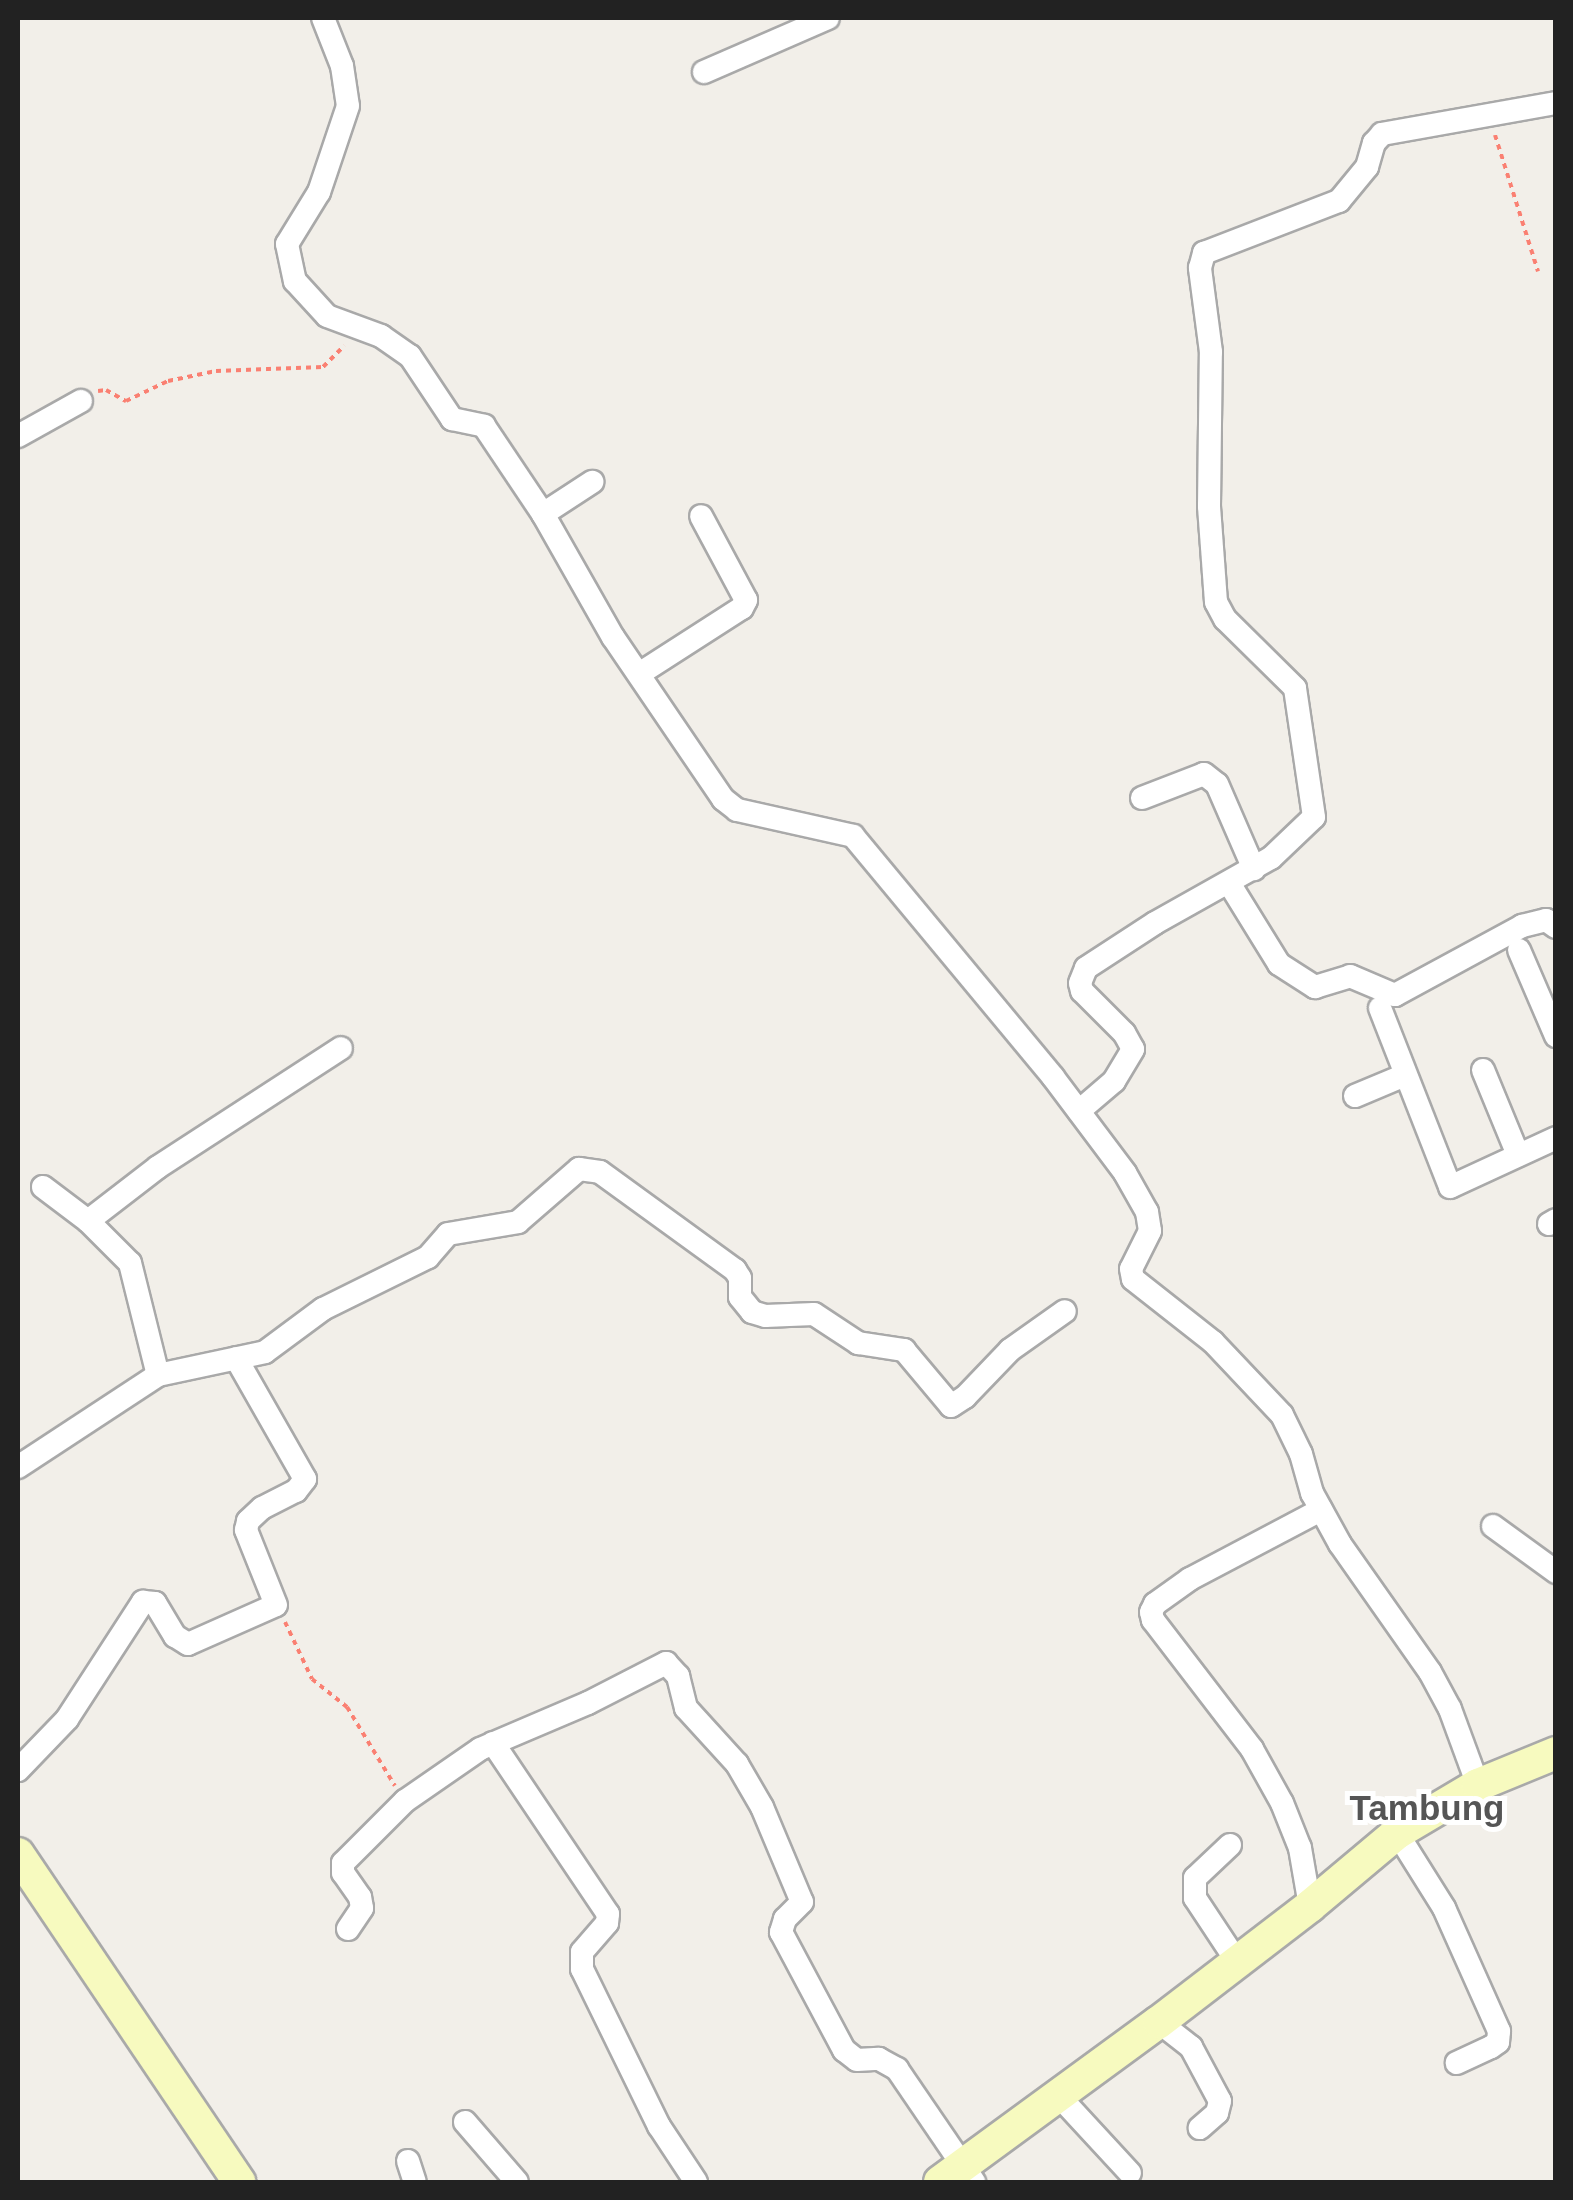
<!DOCTYPE html>
<style>
body{margin:0}
#map{position:relative;width:1573px;height:2200px;overflow:hidden;background:#f2efe9;font-family:Arial,sans-serif}
div>[style]{position:absolute}
[style*='--x']{left:calc(var(--x)*1px);top:calc(var(--y)*1px);width:calc(var(--w)*1px);rotate:calc(var(--a)*1deg)}
.path>*{height:4px;margin-top:-2px;transform-origin:0;background:repeating-linear-gradient(90deg,#fa8072 0 5px,transparent 0 10px)}
.roads{filter:drop-shadow(2px 0 #a9a9a9) drop-shadow(-2px 0 #a9a9a9) drop-shadow(0 2px #a9a9a9) drop-shadow(0 -2px #a9a9a9)}
.street>*{height:22px;margin:-11px;padding:0 11px;transform-origin:11px;border-radius:11px;background:#fff}
.secondary>*{height:32px;margin:-16px;padding:0 16px;transform-origin:16px;border-radius:16px;background:#f7fabf}
span{translate:-50% -50%;white-space:nowrap;text-align:center;line-height:1.15;-webkit-text-stroke:10px #fff;paint-order:stroke}
.quarter-label{font-size:35px;color:#555;font-weight:700}
.frame{position:absolute;inset:0;border:20px solid #222;pointer-events:none}
</style>
<div id="map">
<div class="path">
<i style="--x:1495;--y:135;--w:143;--a:72.5"></i>
<i style="--x:98;--y:391;--w:8;--a:-7"></i>
<i style="--x:106;--y:390;--w:23;--a:29"></i>
<i style="--x:126;--y:401;--w:47;--a:-25.5"></i>
<i style="--x:168;--y:381;--w:49;--a:-11.8"></i>
<i style="--x:216;--y:371;--w:107;--a:-2.1"></i>
<i style="--x:323;--y:367;--w:30;--a:-45"></i>
<i style="--x:285;--y:1622;--w:63;--a:64.7"></i>
<i style="--x:312;--y:1679;--w:45;--a:38.7"></i>
<i style="--x:347;--y:1707;--w:92;--a:58.7"></i>
</div>
<div class="roads">
<div class="street">
<i style="--x:323;--y:18;--w:52;--a:68.4"></i>
<i style="--x:342;--y:66;--w:40;--a:81.5"></i>
<i style="--x:348;--y:106;--w:91;--a:108.6"></i>
<i style="--x:319;--y:192;--w:61;--a:121.6"></i>
<i style="--x:287;--y:244;--w:38;--a:78"></i>
<i style="--x:295;--y:281;--w:47;--a:47.6"></i>
<i style="--x:327;--y:316;--w:58;--a:20.3"></i>
<i style="--x:381;--y:336;--w:35;--a:35"></i>
<i style="--x:410;--y:356;--w:76;--a:56.3"></i>
<i style="--x:452;--y:419;--w:33;--a:12"></i>
<i style="--x:484;--y:426;--w:106;--a:56.2"></i>
<i style="--x:543;--y:514;--w:142;--a:60.4"></i>
<i style="--x:613;--y:637;--w:196;--a:55.8"></i>
<i style="--x:723;--y:799;--w:18;--a:38"></i>
<i style="--x:737;--y:810;--w:119;--a:12.6"></i>
<i style="--x:853;--y:836;--w:313;--a:50.3"></i>
<i style="--x:1053;--y:1077;--w:120;--a:53.1"></i>
<i style="--x:1125;--y:1173;--w:45;--a:60.6"></i>
<i style="--x:1147;--y:1212;--w:19;--a:81"></i>
<i style="--x:1150;--y:1231;--w:42;--a:116.6"></i>
<i style="--x:1131;--y:1269;--w:10;--a:79"></i>
<i style="--x:1133;--y:1279;--w:102;--a:38.2"></i>
<i style="--x:1213;--y:1342;--w:100;--a:46.6"></i>
<i style="--x:1282;--y:1415;--w:43;--a:64"></i>
<i style="--x:1301;--y:1454;--w:41;--a:74.2"></i>
<i style="--x:1312;--y:1493;--w:58;--a:61.2"></i>
<i style="--x:1340;--y:1544;--w:156;--a:54.9"></i>
<i style="--x:1430;--y:1672;--w:42;--a:61.6"></i>
<i style="--x:1450;--y:1709;--w:81;--a:69.8"></i>
<i style="--x:704;--y:72;--w:135;--a:-23.5"></i>
<i style="--x:18;--y:436;--w:72;--a:-29.1"></i>
<i style="--x:543;--y:514;--w:59;--a:-33.1"></i>
<i style="--x:639;--y:674;--w:122;--a:-32.7"></i>
<i style="--x:742;--y:608;--w:9;--a:-63"></i>
<i style="--x:746;--y:600;--w:95;--a:-118.2"></i>
<i style="--x:1142;--y:798;--w:66;--a:-21.2"></i>
<i style="--x:1204;--y:774;--w:16;--a:38"></i>
<i style="--x:1217;--y:784;--w:93;--a:66.5"></i>
<i style="--x:1229;--y:883;--w:95;--a:58.3"></i>
<i style="--x:1279;--y:964;--w:43;--a:32.6"></i>
<i style="--x:1315;--y:987;--w:37;--a:-17"></i>
<i style="--x:1350;--y:976;--w:49;--a:22.9"></i>
<i style="--x:1395;--y:995;--w:145;--a:-28.5"></i>
<i style="--x:1522;--y:926;--w:25;--a:-14"></i>
<i style="--x:1546;--y:920;--w:12;--a:35"></i>
<i style="--x:1519;--y:950;--w:94;--a:66.7"></i>
<i style="--x:1380;--y:1008;--w:192;--a:68.6"></i>
<i style="--x:1450;--y:1187;--w:117;--a:-24.8"></i>
<i style="--x:1483;--y:1070;--w:92;--a:67.6"></i>
<i style="--x:1355;--y:1096;--w:54;--a:-22.8"></i>
<i style="--x:1079;--y:1111;--w:46;--a:-40.6"></i>
<i style="--x:1114;--y:1081;--w:37;--a:-59"></i>
<i style="--x:1133;--y:1049;--w:18;--a:-119"></i>
<i style="--x:1124;--y:1033;--w:59;--a:-135"></i>
<i style="--x:1082;--y:991;--w:8;--a:-104"></i>
<i style="--x:1080;--y:983;--w:16;--a:-68"></i>
<i style="--x:1086;--y:968;--w:82;--a:-33.1"></i>
<i style="--x:1155;--y:923;--w:133;--a:-29.3"></i>
<i style="--x:1271;--y:858;--w:59;--a:-43.6"></i>
<i style="--x:1314;--y:817;--w:130;--a:-98.4"></i>
<i style="--x:1295;--y:688;--w:98;--a:-135.4"></i>
<i style="--x:1225;--y:619;--w:19;--a:-118"></i>
<i style="--x:1216;--y:602;--w:96;--a:-94.2"></i>
<i style="--x:1209;--y:506;--w:154;--a:-89.3"></i>
<i style="--x:1211;--y:352;--w:85;--a:-97.5"></i>
<i style="--x:1200;--y:268;--w:16;--a:-75"></i>
<i style="--x:1204;--y:253;--w:145;--a:-21.1"></i>
<i style="--x:1339;--y:201;--w:44;--a:-50.5"></i>
<i style="--x:1367;--y:167;--w:25;--a:-74"></i>
<i style="--x:1374;--y:143;--w:12;--a:-48"></i>
<i style="--x:1382;--y:134;--w:177;--a:-10.1"></i>
<i style="--x:43;--y:1187;--w:56;--a:37.1"></i>
<i style="--x:88;--y:1221;--w:59;--a:45"></i>
<i style="--x:130;--y:1263;--w:115;--a:76"></i>
<i style="--x:88;--y:1221;--w:88;--a:-37.6"></i>
<i style="--x:158;--y:1167;--w:218;--a:-33"></i>
<i style="--x:1549;--y:1224;--w:8;--a:-30"></i>
<i style="--x:18;--y:1467;--w:168;--a:-33.3"></i>
<i style="--x:158;--y:1375;--w:109;--a:-12.1"></i>
<i style="--x:265;--y:1352;--w:72;--a:-36.6"></i>
<i style="--x:323;--y:1309;--w:117;--a:-26.3"></i>
<i style="--x:428;--y:1257;--w:30;--a:-49"></i>
<i style="--x:448;--y:1234;--w:71;--a:-9.7"></i>
<i style="--x:518;--y:1222;--w:81;--a:-41"></i>
<i style="--x:579;--y:1169;--w:21;--a:8"></i>
<i style="--x:600;--y:1172;--w:167;--a:36"></i>
<i style="--x:735;--y:1270;--w:9;--a:58"></i>
<i style="--x:740;--y:1278;--w:19;--a:90"></i>
<i style="--x:740;--y:1297;--w:19;--a:51"></i>
<i style="--x:752;--y:1312;--w:14;--a:17"></i>
<i style="--x:765;--y:1316;--w:49;--a:-2.3"></i>
<i style="--x:814;--y:1314;--w:53;--a:33.4"></i>
<i style="--x:858;--y:1343;--w:47;--a:8.7"></i>
<i style="--x:904;--y:1350;--w:73;--a:50"></i>
<i style="--x:951;--y:1406;--w:17;--a:-33"></i>
<i style="--x:965;--y:1397;--w:65;--a:-46.2"></i>
<i style="--x:1010;--y:1350;--w:67;--a:-35.3"></i>
<i style="--x:1493;--y:1526;--w:78;--a:36.1"></i>
<i style="--x:493;--y:1743;--w:206;--a:56.1"></i>
<i style="--x:608;--y:1914;--w:9;--a:96"></i>
<i style="--x:607;--y:1923;--w:38;--a:131"></i>
<i style="--x:582;--y:1952;--w:17;--a:90"></i>
<i style="--x:582;--y:1969;--w:175;--a:63.9"></i>
<i style="--x:659;--y:2126;--w:67;--a:56.5"></i>
<i style="--x:18;--y:1770;--w:71;--a:-46.1"></i>
<i style="--x:67;--y:1719;--w:140;--a:-57"></i>
<i style="--x:143;--y:1602;--w:12;--a:5"></i>
<i style="--x:155;--y:1603;--w:39;--a:59"></i>
<i style="--x:175;--y:1636;--w:15;--a:32"></i>
<i style="--x:188;--y:1644;--w:96;--a:-23.9"></i>
<i style="--x:276;--y:1605;--w:81;--a:-111.8"></i>
<i style="--x:246;--y:1530;--w:9;--a:-77"></i>
<i style="--x:248;--y:1521;--w:19;--a:-43"></i>
<i style="--x:262;--y:1508;--w:38;--a:-27"></i>
<i style="--x:296;--y:1491;--w:15;--a:-53"></i>
<i style="--x:305;--y:1479;--w:139;--a:-119.7"></i>
<i style="--x:1397;--y:1833;--w:89;--a:57.9"></i>
<i style="--x:1444;--y:1908;--w:135;--a:65.9"></i>
<i style="--x:1499;--y:2031;--w:11;--a:95"></i>
<i style="--x:1498;--y:2042;--w:9;--a:144"></i>
<i style="--x:1491;--y:2047;--w:38;--a:155"></i>
<i style="--x:1230;--y:1845;--w:48;--a:136.7"></i>
<i style="--x:1195;--y:1878;--w:20;--a:90"></i>
<i style="--x:1195;--y:1898;--w:74;--a:56.5"></i>
<i style="--x:1310;--y:1906;--w:59;--a:-99.8"></i>
<i style="--x:1300;--y:1848;--w:48;--a:-111.8"></i>
<i style="--x:1282;--y:1803;--w:62;--a:-119.1"></i>
<i style="--x:1252;--y:1749;--w:163;--a:-127.5"></i>
<i style="--x:1153;--y:1620;--w:8;--a:-104"></i>
<i style="--x:1151;--y:1612;--w:9;--a:-63"></i>
<i style="--x:1155;--y:1604;--w:43;--a:-35.5"></i>
<i style="--x:1190;--y:1579;--w:148;--a:-27.8"></i>
<i style="--x:348;--y:1929;--w:25;--a:-56"></i>
<i style="--x:362;--y:1908;--w:11;--a:-100"></i>
<i style="--x:360;--y:1897;--w:29;--a:-125"></i>
<i style="--x:343;--y:1873;--w:10;--a:-90"></i>
<i style="--x:343;--y:1863;--w:88;--a:-45"></i>
<i style="--x:405;--y:1801;--w:91;--a:-34.7"></i>
<i style="--x:480;--y:1749;--w:117;--a:-23.1"></i>
<i style="--x:588;--y:1703;--w:88;--a:-27.1"></i>
<i style="--x:666;--y:1663;--w:18;--a:47"></i>
<i style="--x:678;--y:1676;--w:33;--a:76"></i>
<i style="--x:686;--y:1708;--w:76;--a:47.7"></i>
<i style="--x:737;--y:1764;--w:50;--a:59.8"></i>
<i style="--x:762;--y:1807;--w:103;--a:67.2"></i>
<i style="--x:802;--y:1902;--w:24;--a:135"></i>
<i style="--x:785;--y:1919;--w:14;--a:107"></i>
<i style="--x:781;--y:1932;--w:134;--a:61.9"></i>
<i style="--x:844;--y:2050;--w:16;--a:38"></i>
<i style="--x:857;--y:2060;--w:22;--a:-3"></i>
<i style="--x:879;--y:2059;--w:21;--a:29"></i>
<i style="--x:897;--y:2069;--w:137;--a:55.7"></i>
<i style="--x:1159;--y:2022;--w:41;--a:38"></i>
<i style="--x:1191;--y:2047;--w:61;--a:61.8"></i>
<i style="--x:1220;--y:2101;--w:12;--a:104"></i>
<i style="--x:1217;--y:2113;--w:23;--a:139"></i>
<i style="--x:1058;--y:2095;--w:106;--a:47.3"></i>
<i style="--x:465;--y:2122;--w:79;--a:49.1"></i>
<i style="--x:408;--y:2161;--w:22;--a:72"></i>
</div>
<div class="secondary">
<i style="--x:18;--y:1854;--w:396;--a:56"></i>
<i style="--x:940;--y:2182;--w:271;--a:-36.2"></i>
<i style="--x:1159;--y:2022;--w:190;--a:-37.5"></i>
<i style="--x:1310;--y:1906;--w:114;--a:-40"></i>
<i style="--x:1397;--y:1833;--w:94;--a:-30.7"></i>
<i style="--x:1478;--y:1785;--w:84;--a:-22.3"></i>
</div>
</div>
<div class="quarter-label">
<span style="left:1427px;top:1808px">Tambung</span>
</div>
<div class="frame"></div>
</div>
